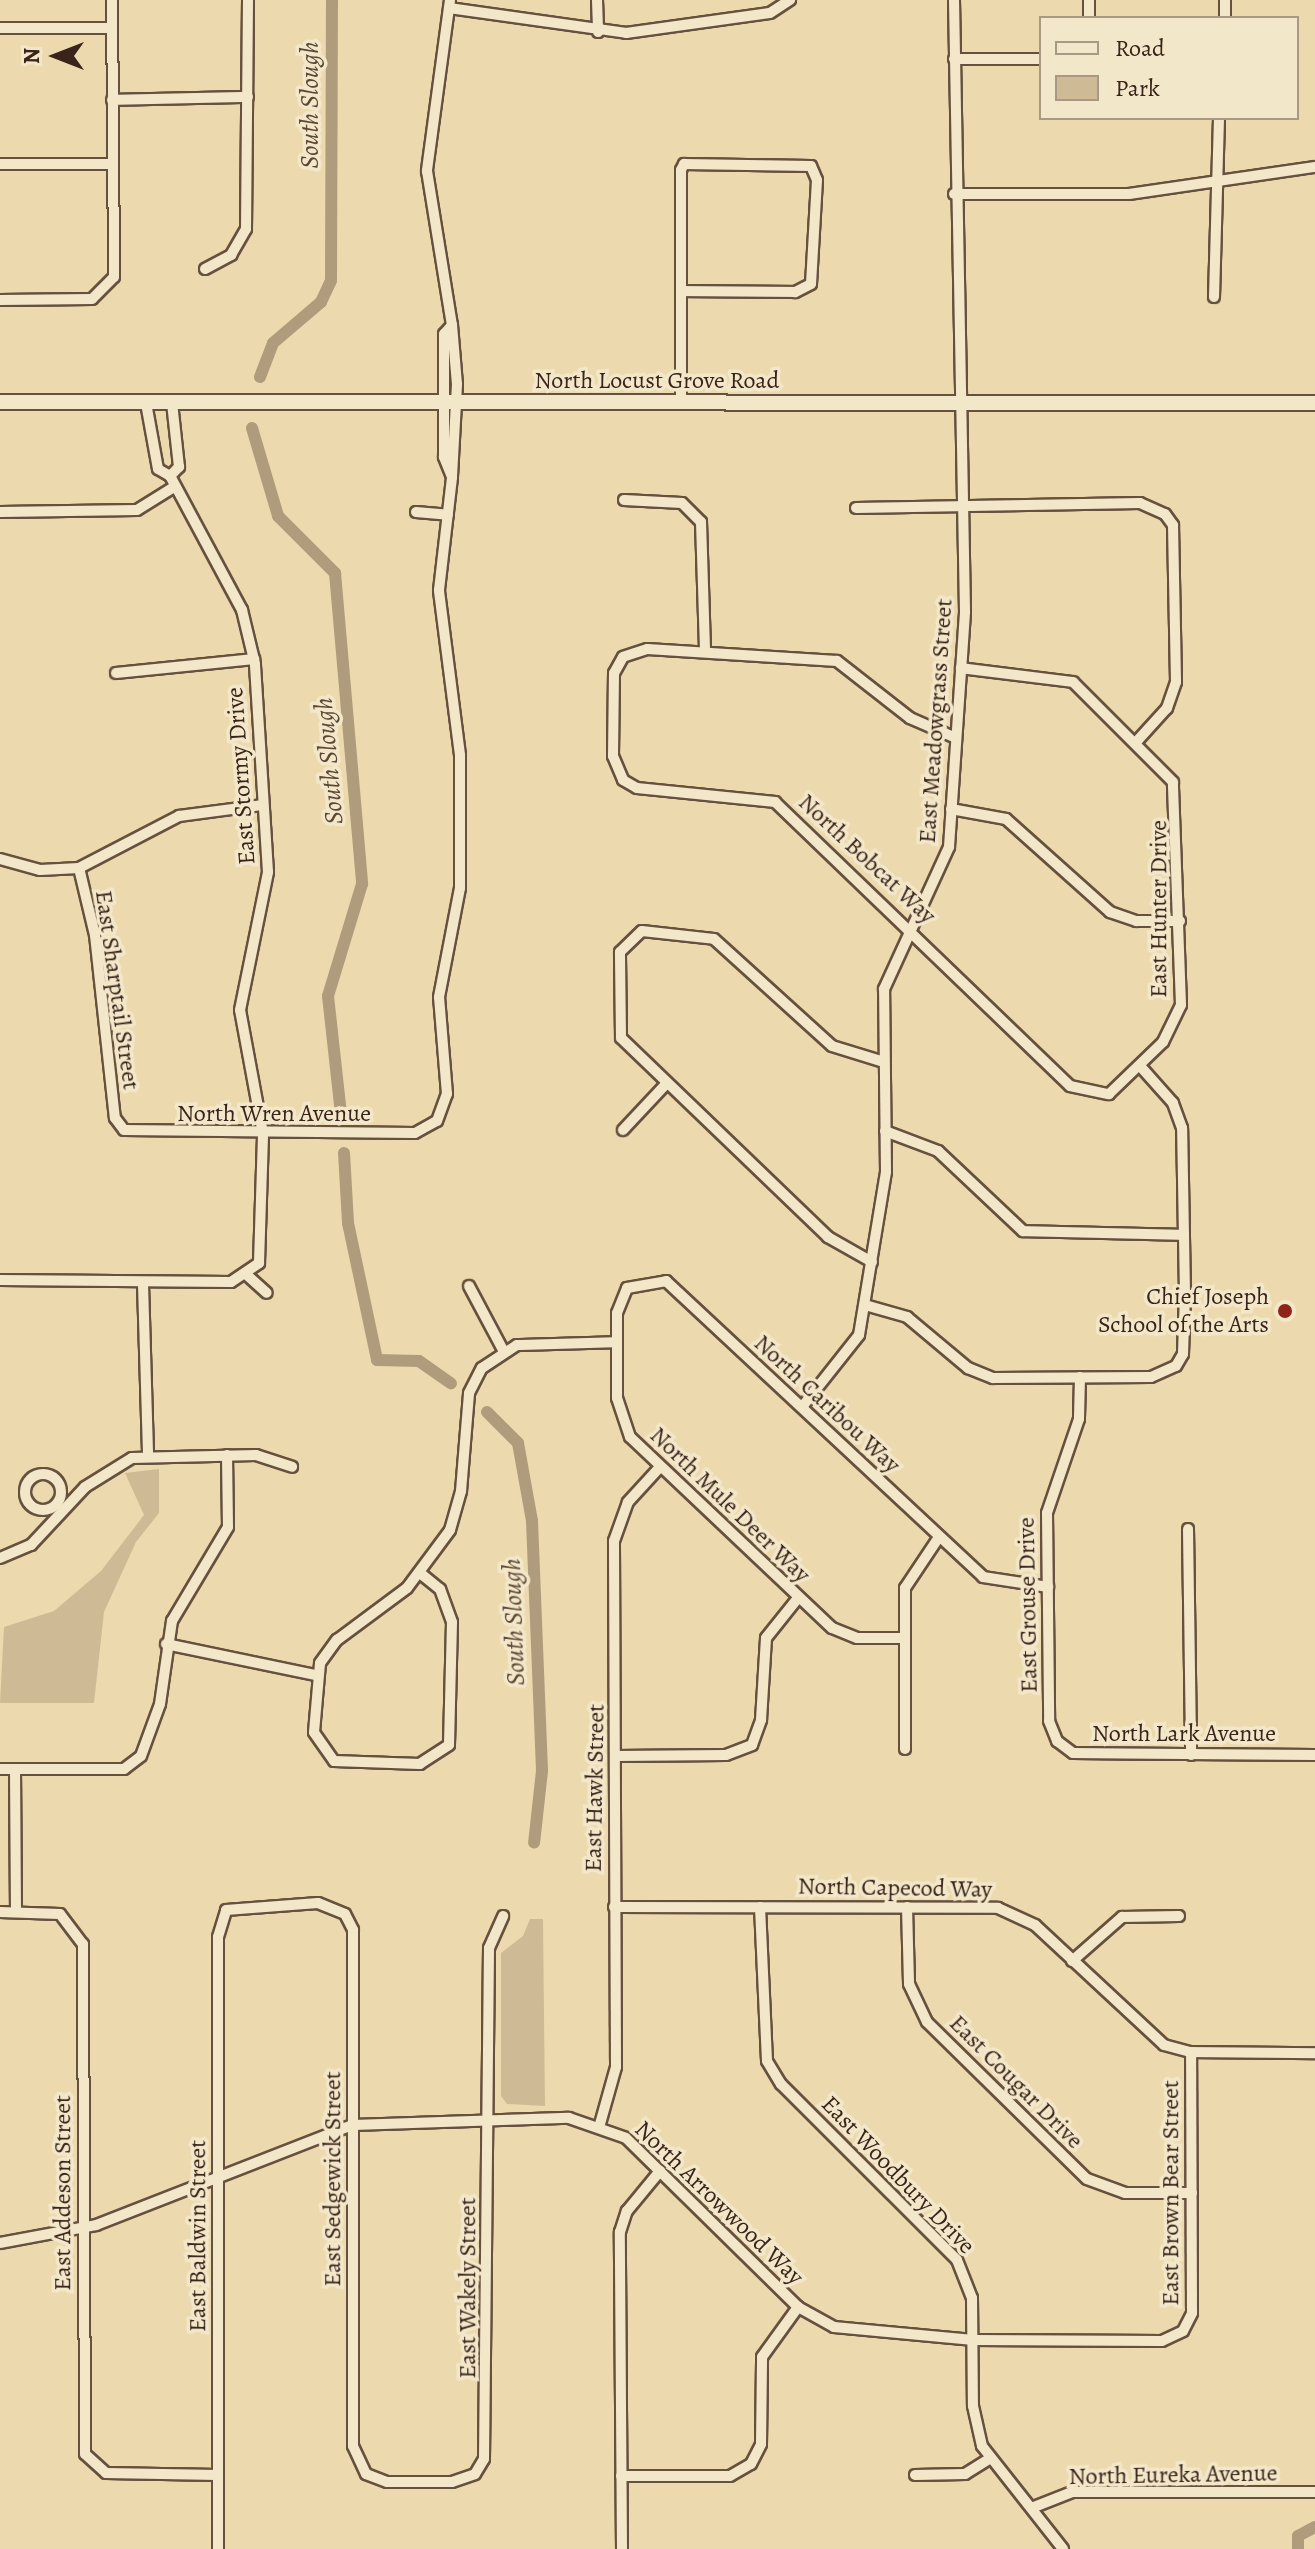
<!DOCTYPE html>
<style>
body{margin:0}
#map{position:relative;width:1315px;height:2549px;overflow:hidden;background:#ecdaae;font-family:Alegreya,serif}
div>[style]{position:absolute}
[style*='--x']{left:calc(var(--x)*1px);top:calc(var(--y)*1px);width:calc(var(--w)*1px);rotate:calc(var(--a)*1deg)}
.green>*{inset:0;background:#cebb95}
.canal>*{height:12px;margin:-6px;padding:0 6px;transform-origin:6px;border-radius:6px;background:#af9c7c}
.roads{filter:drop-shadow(2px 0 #66513f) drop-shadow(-2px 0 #66513f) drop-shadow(0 2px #66513f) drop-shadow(0 -2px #66513f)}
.minor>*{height:10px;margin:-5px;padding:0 5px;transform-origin:5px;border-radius:5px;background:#f3e7ca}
.minor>.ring{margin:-5px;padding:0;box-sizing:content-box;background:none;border:10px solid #f3e7ca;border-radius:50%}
.secondary>*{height:14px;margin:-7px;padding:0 7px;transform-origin:7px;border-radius:7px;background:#f3e7ca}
.dots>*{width:22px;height:22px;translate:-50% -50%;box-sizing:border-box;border:4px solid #f3e7ca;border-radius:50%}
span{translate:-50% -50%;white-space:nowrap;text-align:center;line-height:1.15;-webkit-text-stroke:7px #f3e7ca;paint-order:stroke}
.street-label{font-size:24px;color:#39231a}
.poi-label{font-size:24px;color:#39231a}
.right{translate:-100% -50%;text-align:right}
.water-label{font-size:26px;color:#5c4737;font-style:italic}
.legend{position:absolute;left:1039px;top:16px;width:260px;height:104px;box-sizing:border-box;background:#f3e7ca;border:2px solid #a99984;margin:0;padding:10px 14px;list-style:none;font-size:24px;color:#39231a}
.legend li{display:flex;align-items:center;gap:16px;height:40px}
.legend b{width:40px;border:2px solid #a99984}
.north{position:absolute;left:16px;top:16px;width:80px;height:80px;-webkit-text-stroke:6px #f3e7ca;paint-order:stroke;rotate:270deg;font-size:22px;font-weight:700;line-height:32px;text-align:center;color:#39231a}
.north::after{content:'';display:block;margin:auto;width:28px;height:36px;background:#39231a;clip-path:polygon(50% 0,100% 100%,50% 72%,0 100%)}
</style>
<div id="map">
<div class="green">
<i style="clip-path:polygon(159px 1469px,159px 1513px,136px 1542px,104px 1612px,94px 1703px,0 1703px,4px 1627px,54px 1611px,101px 1571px,144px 1515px,125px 1473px)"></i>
<i style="clip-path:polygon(530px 1919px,543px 1919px,545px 2106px,507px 2104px,501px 2096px,501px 1953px,523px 1936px)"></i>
</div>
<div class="canal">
<i style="--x:260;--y:377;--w:36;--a:-69"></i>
<i style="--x:273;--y:343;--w:63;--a:-40.5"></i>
<i style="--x:321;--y:302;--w:23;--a:-65"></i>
<i style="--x:331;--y:281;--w:281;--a:-89.8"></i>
<i style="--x:252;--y:428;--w:92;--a:73.5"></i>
<i style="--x:278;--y:516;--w:81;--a:45"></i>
<i style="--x:335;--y:573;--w:312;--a:85"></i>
<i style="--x:362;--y:884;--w:117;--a:106.9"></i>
<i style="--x:328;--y:996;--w:118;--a:83.7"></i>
<i style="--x:344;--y:1153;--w:70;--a:86.7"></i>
<i style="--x:348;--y:1223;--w:140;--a:78"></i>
<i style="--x:377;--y:1360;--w:42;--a:1.4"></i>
<i style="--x:419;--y:1361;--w:39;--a:35"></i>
<i style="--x:487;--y:1412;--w:44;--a:45"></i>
<i style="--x:518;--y:1443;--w:79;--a:79.8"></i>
<i style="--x:532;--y:1521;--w:250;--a:87.7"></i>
<i style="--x:542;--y:1771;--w:72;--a:96.3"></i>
<i style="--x:1298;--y:2549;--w:13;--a:-90"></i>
<i style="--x:1298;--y:2536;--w:19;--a:-28"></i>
</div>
<div class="roads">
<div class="minor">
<i style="--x:450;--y:0;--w:173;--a:97.7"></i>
<i style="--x:427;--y:171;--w:156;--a:80.8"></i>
<i style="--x:597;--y:0;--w:32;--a:88"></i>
<i style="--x:1089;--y:0;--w:18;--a:90"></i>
<i style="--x:1225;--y:0;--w:18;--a:90"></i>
<i style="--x:449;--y:8;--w:179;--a:8"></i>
<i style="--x:626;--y:33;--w:145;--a:-7.9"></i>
<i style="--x:770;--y:13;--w:24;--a:-33"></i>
<i style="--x:0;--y:28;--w:112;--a:0"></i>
<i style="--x:954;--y:59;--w:87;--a:0"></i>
<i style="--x:112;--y:100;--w:136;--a:-1.3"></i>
<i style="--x:0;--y:164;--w:112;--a:0"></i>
<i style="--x:954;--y:194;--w:175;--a:0"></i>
<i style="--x:1129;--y:194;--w:188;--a:-8.3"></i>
<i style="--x:205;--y:269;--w:30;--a:-28"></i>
<i style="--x:231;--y:255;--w:30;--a:-60"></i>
<i style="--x:246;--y:229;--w:229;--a:-89.5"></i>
<i style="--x:1214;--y:297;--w:179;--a:-88.4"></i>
<i style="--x:0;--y:300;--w:92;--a:-0.6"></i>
<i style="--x:92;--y:299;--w:31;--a:-45"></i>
<i style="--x:114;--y:277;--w:277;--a:-90.4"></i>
<i style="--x:452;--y:325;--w:59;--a:85.2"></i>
<i style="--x:457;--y:384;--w:93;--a:93.1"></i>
<i style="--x:452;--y:477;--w:22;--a:-112"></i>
<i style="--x:444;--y:457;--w:123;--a:-90"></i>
<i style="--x:444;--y:334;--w:12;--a:-48"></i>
<i style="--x:146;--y:403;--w:67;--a:79.7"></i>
<i style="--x:158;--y:469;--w:14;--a:30"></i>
<i style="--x:170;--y:476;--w:13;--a:-45"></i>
<i style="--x:179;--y:467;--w:64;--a:-96.2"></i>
<i style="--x:681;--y:403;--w:233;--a:-90"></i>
<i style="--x:681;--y:170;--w:7;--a:-63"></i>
<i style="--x:684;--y:164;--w:127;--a:0.9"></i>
<i style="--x:811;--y:166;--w:15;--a:67"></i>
<i style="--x:817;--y:180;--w:104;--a:93.3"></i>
<i style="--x:811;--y:284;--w:18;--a:153"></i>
<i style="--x:795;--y:292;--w:114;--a:-179.5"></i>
<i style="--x:624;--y:500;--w:58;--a:3"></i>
<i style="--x:682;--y:503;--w:27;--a:45"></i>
<i style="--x:701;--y:522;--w:129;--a:88.2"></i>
<i style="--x:856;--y:508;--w:284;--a:-1"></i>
<i style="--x:1140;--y:503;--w:27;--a:24"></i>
<i style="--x:1165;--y:514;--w:14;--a:54"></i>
<i style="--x:1173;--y:525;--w:157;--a:88.9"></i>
<i style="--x:1176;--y:682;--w:28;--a:109"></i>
<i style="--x:1167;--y:708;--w:43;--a:132.2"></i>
<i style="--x:0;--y:512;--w:137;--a:-0.8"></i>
<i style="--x:137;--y:510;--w:44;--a:-31.9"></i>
<i style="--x:416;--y:512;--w:32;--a:5"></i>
<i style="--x:116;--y:673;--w:139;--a:-5.8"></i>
<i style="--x:956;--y:738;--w:50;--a:-156.5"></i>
<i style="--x:910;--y:718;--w:93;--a:-142"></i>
<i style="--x:837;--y:661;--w:190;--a:-176.4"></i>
<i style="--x:647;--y:649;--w:25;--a:162"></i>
<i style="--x:623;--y:657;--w:18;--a:119"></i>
<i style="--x:614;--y:673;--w:83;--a:90.7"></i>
<i style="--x:613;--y:756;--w:26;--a:67"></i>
<i style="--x:623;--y:780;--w:16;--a:30"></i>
<i style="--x:637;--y:788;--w:139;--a:5.8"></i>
<i style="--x:775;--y:802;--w:409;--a:43.9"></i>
<i style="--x:1070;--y:1086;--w:40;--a:12"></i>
<i style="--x:1109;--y:1094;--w:75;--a:-43.9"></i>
<i style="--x:1163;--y:1042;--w:41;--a:-64.1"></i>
<i style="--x:1181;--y:1005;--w:223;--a:-92.1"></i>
<i style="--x:1173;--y:782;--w:141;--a:-135"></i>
<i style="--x:1073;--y:682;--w:113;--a:-172.9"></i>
<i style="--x:951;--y:809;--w:56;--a:10.3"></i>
<i style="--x:1006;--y:819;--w:140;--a:41.8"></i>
<i style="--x:1110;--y:912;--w:28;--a:19"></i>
<i style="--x:1136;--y:921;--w:44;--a:0"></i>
<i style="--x:0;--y:859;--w:41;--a:15.4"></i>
<i style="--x:40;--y:870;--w:39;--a:-3"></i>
<i style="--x:79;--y:868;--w:113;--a:-27.5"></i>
<i style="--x:179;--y:816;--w:85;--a:-7.5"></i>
<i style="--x:79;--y:868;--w:69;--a:76.6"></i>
<i style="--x:95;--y:935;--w:184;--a:83.8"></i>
<i style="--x:115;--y:1118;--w:15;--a:53"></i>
<i style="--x:124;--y:1130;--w:291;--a:0.6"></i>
<i style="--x:415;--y:1133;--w:25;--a:-29"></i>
<i style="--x:437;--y:1121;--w:29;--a:-70"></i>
<i style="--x:447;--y:1094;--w:97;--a:-94.7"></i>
<i style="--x:439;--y:997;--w:111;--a:-79.1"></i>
<i style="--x:460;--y:888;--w:133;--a:-90"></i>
<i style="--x:460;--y:755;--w:166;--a:-97.3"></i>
<i style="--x:439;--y:590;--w:114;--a:-83.4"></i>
<i style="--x:623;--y:1130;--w:63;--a:-46.9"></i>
<i style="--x:885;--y:1131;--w:57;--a:20.7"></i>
<i style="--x:938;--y:1151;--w:117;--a:43.3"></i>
<i style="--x:1023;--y:1231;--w:161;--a:1.4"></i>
<i style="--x:872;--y:1262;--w:51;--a:-150.4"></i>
<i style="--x:828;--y:1237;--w:287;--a:-136.1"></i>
<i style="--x:621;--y:1038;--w:86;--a:-90.7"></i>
<i style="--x:620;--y:952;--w:30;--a:-44"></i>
<i style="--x:642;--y:931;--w:72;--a:6.3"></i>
<i style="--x:714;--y:939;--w:159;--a:42.2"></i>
<i style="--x:832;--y:1046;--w:54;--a:17.1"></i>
<i style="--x:248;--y:1276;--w:25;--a:42"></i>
<i style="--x:0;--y:1280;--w:231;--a:0.5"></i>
<i style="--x:231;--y:1282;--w:34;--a:-34"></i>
<i style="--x:259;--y:1263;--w:129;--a:-88.2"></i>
<i style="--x:263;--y:1134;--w:126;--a:-100.5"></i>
<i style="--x:240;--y:1010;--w:141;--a:-78.5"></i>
<i style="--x:268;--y:872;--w:208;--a:-93.6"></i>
<i style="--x:255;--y:664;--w:56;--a:-103.5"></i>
<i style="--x:242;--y:610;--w:152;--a:-118.2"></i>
<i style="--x:143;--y:1284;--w:171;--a:88.3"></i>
<i style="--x:469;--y:1286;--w:72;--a:62"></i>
<i style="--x:865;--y:1305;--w:44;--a:15.9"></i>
<i style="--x:907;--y:1317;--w:80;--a:39.9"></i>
<i style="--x:968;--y:1368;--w:27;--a:22"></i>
<i style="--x:993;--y:1378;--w:158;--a:-0.4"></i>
<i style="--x:1151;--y:1377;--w:27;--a:-24"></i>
<i style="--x:1176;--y:1366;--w:14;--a:-60"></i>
<i style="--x:1183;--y:1354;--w:60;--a:-88.1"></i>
<i style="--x:1185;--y:1294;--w:166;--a:-91"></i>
<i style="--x:1182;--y:1128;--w:27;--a:-110"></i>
<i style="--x:1173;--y:1103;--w:50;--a:-131.7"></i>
<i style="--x:1080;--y:1377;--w:42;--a:91.4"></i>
<i style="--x:1079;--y:1419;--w:99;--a:108.8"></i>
<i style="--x:1047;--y:1513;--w:208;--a:89.4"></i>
<i style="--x:1049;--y:1721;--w:22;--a:68"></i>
<i style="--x:1057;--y:1741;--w:20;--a:37"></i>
<i style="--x:1073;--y:1753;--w:242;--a:0.5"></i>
<i style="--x:802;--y:1407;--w:92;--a:-51.6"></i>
<i style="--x:859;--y:1335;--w:165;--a:-80.6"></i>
<i style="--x:886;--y:1172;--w:183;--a:-90.6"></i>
<i style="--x:884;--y:989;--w:156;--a:-65.4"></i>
<i style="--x:949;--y:847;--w:236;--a:-86.1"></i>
<i style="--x:965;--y:612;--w:612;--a:-91.03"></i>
<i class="ring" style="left:25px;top:1474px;width:26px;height:26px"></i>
<i style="--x:1188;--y:1529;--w:226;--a:89.2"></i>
<i style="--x:0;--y:1558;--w:34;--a:-23"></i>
<i style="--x:31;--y:1545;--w:79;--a:-47"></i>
<i style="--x:85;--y:1487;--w:55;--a:-31.7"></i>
<i style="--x:132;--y:1458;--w:124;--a:-1.4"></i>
<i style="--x:256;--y:1455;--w:38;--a:18"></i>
<i style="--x:420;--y:1573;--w:26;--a:39"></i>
<i style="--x:440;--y:1589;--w:35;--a:70"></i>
<i style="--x:452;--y:1622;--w:123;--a:91.4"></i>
<i style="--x:449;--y:1745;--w:35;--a:147"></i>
<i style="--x:420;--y:1764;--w:86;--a:-178"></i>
<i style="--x:334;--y:1761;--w:35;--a:-125"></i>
<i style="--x:314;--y:1732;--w:69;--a:-85"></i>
<i style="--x:320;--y:1663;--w:29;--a:-54"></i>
<i style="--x:337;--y:1640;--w:87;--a:-36.6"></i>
<i style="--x:407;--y:1588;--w:72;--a:-53.4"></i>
<i style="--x:450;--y:1530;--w:41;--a:-74.2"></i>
<i style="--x:461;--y:1491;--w:98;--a:-85.3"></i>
<i style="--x:469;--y:1393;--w:28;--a:-63"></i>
<i style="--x:482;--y:1368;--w:42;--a:-33.3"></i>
<i style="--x:517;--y:1345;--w:100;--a:-1.7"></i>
<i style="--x:904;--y:1638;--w:47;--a:180"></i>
<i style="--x:857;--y:1638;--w:27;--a:-158"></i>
<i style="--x:832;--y:1628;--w:278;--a:-136.6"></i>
<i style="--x:630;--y:1437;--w:41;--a:-108.4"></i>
<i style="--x:617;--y:1398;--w:85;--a:-90"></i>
<i style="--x:617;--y:1313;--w:27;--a:-68"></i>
<i style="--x:627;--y:1288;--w:40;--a:-10"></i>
<i style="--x:666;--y:1281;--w:434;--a:43"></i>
<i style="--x:983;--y:1577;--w:66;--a:8.7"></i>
<i style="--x:166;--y:1644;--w:153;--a:11.7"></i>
<i style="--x:905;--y:1749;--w:161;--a:-90"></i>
<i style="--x:905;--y:1588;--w:61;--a:-56.3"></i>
<i style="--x:617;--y:1756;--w:109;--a:-0.5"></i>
<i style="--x:726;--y:1755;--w:28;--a:-21"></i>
<i style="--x:752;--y:1745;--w:27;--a:-70"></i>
<i style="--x:761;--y:1720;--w:82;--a:-86.5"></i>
<i style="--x:766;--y:1638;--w:51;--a:-51.3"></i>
<i style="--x:0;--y:1769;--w:124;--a:0"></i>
<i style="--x:124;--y:1769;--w:21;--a:-37"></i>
<i style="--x:141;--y:1756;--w:55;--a:-69.9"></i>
<i style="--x:160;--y:1704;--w:84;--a:-81.8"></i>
<i style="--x:172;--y:1621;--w:109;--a:-59.2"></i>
<i style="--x:228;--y:1527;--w:72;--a:-90.8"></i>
<i style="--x:15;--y:1769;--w:142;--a:89.6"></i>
<i style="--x:614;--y:1907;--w:384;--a:0.1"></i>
<i style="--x:998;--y:1908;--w:41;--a:24.7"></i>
<i style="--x:1035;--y:1925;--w:176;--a:42.9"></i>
<i style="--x:1164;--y:2045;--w:28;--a:15"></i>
<i style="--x:1191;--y:2052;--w:124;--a:0.5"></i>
<i style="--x:760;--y:1907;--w:154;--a:87.4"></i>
<i style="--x:767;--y:2061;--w:27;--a:59"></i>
<i style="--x:781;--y:2084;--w:249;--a:45"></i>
<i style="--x:957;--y:2260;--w:41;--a:68.5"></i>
<i style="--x:972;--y:2298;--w:108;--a:89.5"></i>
<i style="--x:973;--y:2406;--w:41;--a:77.3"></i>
<i style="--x:982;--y:2446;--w:131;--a:51.8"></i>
<i style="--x:907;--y:1907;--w:77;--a:88.5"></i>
<i style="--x:909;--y:1984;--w:42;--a:64.7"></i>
<i style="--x:927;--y:2022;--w:224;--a:44.5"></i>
<i style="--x:1087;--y:2179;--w:40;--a:20.2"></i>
<i style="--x:1125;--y:2193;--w:67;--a:0"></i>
<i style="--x:0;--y:1912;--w:60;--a:1.9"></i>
<i style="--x:60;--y:1914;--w:38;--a:53"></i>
<i style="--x:83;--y:1944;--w:510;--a:89.78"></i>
<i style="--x:85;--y:2454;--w:28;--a:42"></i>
<i style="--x:106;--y:2473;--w:112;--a:1"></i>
<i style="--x:1072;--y:1961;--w:67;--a:-41.3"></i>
<i style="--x:1122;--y:1917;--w:57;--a:-1"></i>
<i style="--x:600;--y:2124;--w:59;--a:-74.3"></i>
<i style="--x:616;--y:2067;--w:526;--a:-90.22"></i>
<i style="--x:614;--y:1541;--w:41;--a:-70.3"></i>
<i style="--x:628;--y:1502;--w:47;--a:-47.6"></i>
<i style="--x:0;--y:2243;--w:98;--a:-10.6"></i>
<i style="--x:96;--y:2225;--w:276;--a:-21.3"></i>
<i style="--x:353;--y:2125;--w:216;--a:-1.9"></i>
<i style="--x:569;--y:2118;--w:60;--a:19.3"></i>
<i style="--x:626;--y:2138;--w:241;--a:44.5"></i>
<i style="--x:798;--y:2307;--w:41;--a:29.1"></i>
<i style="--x:834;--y:2327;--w:140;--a:5.3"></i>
<i style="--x:973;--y:2340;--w:189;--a:0.3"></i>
<i style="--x:1162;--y:2341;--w:23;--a:-25"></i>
<i style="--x:1183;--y:2331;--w:20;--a:-63"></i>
<i style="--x:1192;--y:2313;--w:261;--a:-90.2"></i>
<i style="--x:915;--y:2475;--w:50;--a:-1.1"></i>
<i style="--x:965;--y:2474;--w:26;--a:-32"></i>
<i style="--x:621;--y:2476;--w:109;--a:0"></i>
<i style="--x:730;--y:2476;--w:24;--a:-30"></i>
<i style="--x:751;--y:2464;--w:22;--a:-63"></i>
<i style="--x:761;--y:2444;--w:87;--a:-89.3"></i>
<i style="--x:762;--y:2357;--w:62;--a:-54.2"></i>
<i style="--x:1034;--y:2507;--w:41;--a:-21.5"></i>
<i style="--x:1072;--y:2492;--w:243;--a:0"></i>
<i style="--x:218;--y:2549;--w:612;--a:-90"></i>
<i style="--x:218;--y:1937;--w:28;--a:-73"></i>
<i style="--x:226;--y:1910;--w:92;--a:-4.4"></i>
<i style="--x:318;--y:1903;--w:29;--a:22"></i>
<i style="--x:345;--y:1914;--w:18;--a:63"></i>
<i style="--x:353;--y:1930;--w:516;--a:90"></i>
<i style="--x:353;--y:2446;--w:31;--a:65"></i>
<i style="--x:366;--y:2474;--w:22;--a:21"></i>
<i style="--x:387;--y:2482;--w:65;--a:0"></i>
<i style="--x:452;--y:2482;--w:24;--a:-19"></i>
<i style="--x:475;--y:2474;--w:17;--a:-59"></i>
<i style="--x:484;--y:2459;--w:511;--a:-89.44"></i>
<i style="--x:489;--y:1948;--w:35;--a:-66"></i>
<i style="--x:622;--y:2549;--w:317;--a:-90.4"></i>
<i style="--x:620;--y:2232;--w:22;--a:-72"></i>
<i style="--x:627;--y:2211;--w:52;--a:-50.5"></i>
</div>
<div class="secondary">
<i style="--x:0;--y:402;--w:1315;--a:0.04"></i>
</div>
</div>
<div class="dots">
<i style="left:1285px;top:1311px;background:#8f2418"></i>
</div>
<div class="street-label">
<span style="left:657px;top:381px">North Locust Grove Road</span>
<span style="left:936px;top:721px;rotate:-86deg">East Meadowgrass Street</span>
<span style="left:241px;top:776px;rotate:-94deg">East Stormy Drive</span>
<span style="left:867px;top:859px;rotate:43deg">North Bobcat Way</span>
<span style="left:1159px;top:909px;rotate:-90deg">East Hunter Drive</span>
<span style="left:117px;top:990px;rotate:82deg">East Sharptail Street</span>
<span style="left:274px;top:1114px">North Wren Avenue</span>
<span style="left:827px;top:1404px;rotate:43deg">North Caribou Way</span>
<span style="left:730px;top:1505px;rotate:44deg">North Mule Deer Way</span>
<span style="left:1028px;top:1605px;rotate:-91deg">East Grouse Drive</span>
<span style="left:1184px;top:1734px">North Lark Avenue</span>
<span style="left:595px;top:1788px;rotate:-89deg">East Hawk Street</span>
<span style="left:895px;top:1888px;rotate:1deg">North Capecod Way</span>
<span style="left:1016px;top:2082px;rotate:45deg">East Cougar Drive</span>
<span style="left:898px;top:2175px;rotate:46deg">East Woodbury Drive</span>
<span style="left:333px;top:2179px;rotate:-90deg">East Sedgewick Street</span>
<span style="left:63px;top:2193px;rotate:-90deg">East Addeson Street</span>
<span style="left:1171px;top:2193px;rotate:-90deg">East Brown Bear Street</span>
<span style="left:719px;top:2203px;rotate:44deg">North Arrowwood Way</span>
<span style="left:198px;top:2236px;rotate:-90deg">East Baldwin Street</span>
<span style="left:468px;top:2288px;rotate:-90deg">East Wakely Street</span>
<span style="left:1173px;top:2475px;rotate:-1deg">North Eureka Avenue</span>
</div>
<div class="poi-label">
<span class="right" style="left:1269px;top:1311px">Chief Joseph<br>School of the Arts</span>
</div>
<div class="water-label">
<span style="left:310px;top:105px;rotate:-90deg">South Slough</span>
<span style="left:329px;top:761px;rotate:-95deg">South Slough</span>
<span style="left:514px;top:1622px;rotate:-92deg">South Slough</span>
</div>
<ul class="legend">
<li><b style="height:10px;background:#f3e7ca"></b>Road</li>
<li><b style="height:22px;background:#cebb95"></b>Park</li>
</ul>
<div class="north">N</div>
</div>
